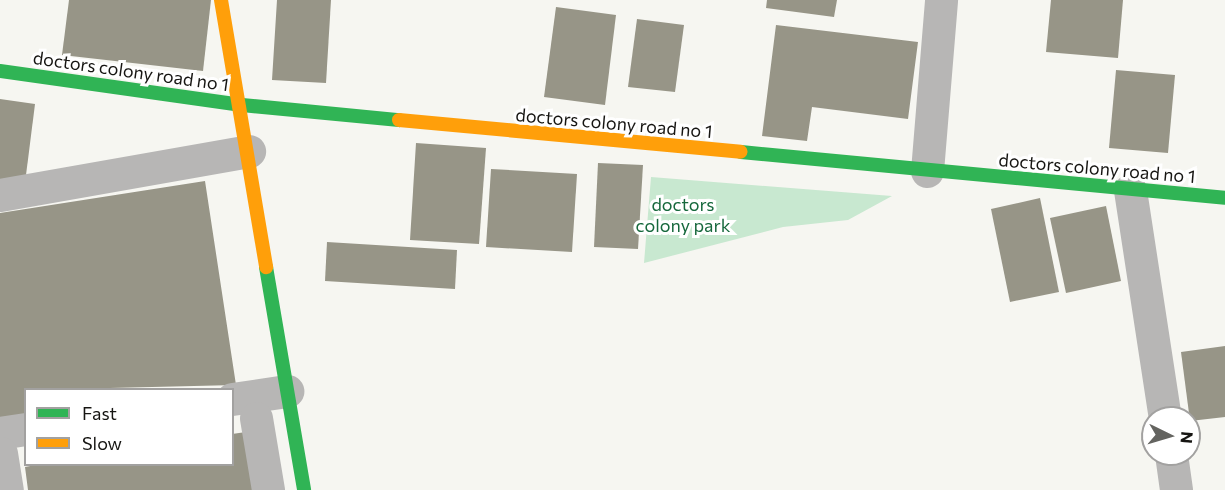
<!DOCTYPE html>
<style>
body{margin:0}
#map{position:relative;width:1225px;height:490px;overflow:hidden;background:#f6f6f1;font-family:Commissioner,sans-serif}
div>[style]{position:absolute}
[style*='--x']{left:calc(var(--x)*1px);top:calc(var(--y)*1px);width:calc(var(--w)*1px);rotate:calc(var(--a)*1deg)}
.green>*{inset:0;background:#c8e8d0}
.building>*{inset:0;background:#979587}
.street>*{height:33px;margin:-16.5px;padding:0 16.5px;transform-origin:16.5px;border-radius:16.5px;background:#b7b6b5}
.fast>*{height:14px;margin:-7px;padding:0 7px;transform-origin:7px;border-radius:7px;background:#30b455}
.slow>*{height:14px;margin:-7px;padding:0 7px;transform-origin:7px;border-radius:7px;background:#ff9f0a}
span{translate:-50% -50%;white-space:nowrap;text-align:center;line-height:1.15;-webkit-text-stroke:6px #fff;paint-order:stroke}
.street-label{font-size:18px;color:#161512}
.park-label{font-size:18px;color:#16683c}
.legend{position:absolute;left:24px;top:388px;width:210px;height:78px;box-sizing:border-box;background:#fff;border:2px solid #a2a1a0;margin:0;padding:8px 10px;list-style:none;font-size:18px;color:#161512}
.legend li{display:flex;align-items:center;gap:12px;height:30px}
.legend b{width:30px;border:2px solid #a2a1a0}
.north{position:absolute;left:1141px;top:406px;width:60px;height:60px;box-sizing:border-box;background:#fff;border:2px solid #a2a1a0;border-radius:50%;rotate:95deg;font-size:16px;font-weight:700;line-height:24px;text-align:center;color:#161512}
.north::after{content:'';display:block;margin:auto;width:21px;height:27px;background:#646460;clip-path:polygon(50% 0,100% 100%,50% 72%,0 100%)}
</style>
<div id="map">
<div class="green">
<i style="clip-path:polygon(651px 177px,892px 196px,848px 220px,783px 227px,644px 263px)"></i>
</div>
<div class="building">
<i style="clip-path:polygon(69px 0,211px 0,203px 71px,62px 55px)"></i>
<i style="clip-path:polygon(277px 0,331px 0,326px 83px,272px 80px)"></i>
<i style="clip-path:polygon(767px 0,837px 0,834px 17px,766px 8px)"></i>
<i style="clip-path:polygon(1051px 0,1123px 0,1118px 58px,1046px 52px)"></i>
<i style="clip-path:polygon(556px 7px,616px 15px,605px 105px,544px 97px)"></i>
<i style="clip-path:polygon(637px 19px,684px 25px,675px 92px,628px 87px)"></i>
<i style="clip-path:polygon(776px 25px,918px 42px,908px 119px,812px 107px,807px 141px,762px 136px)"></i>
<i style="clip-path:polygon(1116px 70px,1175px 75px,1168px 153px,1109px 148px)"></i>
<i style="clip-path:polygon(0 99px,35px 104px,25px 183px,0 180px)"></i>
<i style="clip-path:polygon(416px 143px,486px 148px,479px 244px,410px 240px)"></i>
<i style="clip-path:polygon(598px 163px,643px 165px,638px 249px,594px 247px)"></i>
<i style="clip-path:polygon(491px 169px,577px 174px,572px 252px,486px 247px)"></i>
<i style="clip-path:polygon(205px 181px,236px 385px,26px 390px,26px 418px,0 422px,0 213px)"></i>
<i style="clip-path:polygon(1040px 198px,1059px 292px,1010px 302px,991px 209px)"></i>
<i style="clip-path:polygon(1106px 206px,1121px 281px,1066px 293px,1050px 218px)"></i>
<i style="clip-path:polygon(327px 242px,457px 250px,455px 289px,325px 281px)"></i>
<i style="clip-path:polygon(1225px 346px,1225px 417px,1190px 421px,1181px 352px)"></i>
<i style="clip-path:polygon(246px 432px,254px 490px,28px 490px,25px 467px,41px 464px,232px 464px,232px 434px)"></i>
</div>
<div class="street">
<i style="--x:927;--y:171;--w:172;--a:-85.3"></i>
<i style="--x:1130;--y:190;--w:231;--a:81.3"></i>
<i style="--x:0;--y:195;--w:253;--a:-10"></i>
<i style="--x:232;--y:399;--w:56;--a:-8.3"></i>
<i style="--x:256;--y:418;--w:73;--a:80.5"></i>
<i style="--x:0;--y:433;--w:26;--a:-9"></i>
<i style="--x:1;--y:453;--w:37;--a:81"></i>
<i style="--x:1171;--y:454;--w:36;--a:82"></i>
</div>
<div class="fast">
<i style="--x:0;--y:71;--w:244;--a:8"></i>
<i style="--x:242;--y:105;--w:158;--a:5.5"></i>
<i style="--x:741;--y:152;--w:486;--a:5.4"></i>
<i style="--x:266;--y:267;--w:226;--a:80.3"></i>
</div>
<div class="slow">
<i style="--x:221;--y:0;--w:271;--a:80.4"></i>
<i style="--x:399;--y:120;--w:343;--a:5.3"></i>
</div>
<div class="street-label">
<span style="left:131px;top:71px;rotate:8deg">doctors colony road no 1</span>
<span style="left:614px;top:123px;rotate:5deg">doctors colony road no 1</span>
<span style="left:1097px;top:168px;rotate:5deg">doctors colony road no 1</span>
</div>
<div class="park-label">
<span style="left:683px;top:215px">doctors<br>colony park</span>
</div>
<ul class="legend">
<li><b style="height:8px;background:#30b455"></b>Fast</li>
<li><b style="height:8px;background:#ff9f0a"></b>Slow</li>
</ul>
<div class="north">N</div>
</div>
